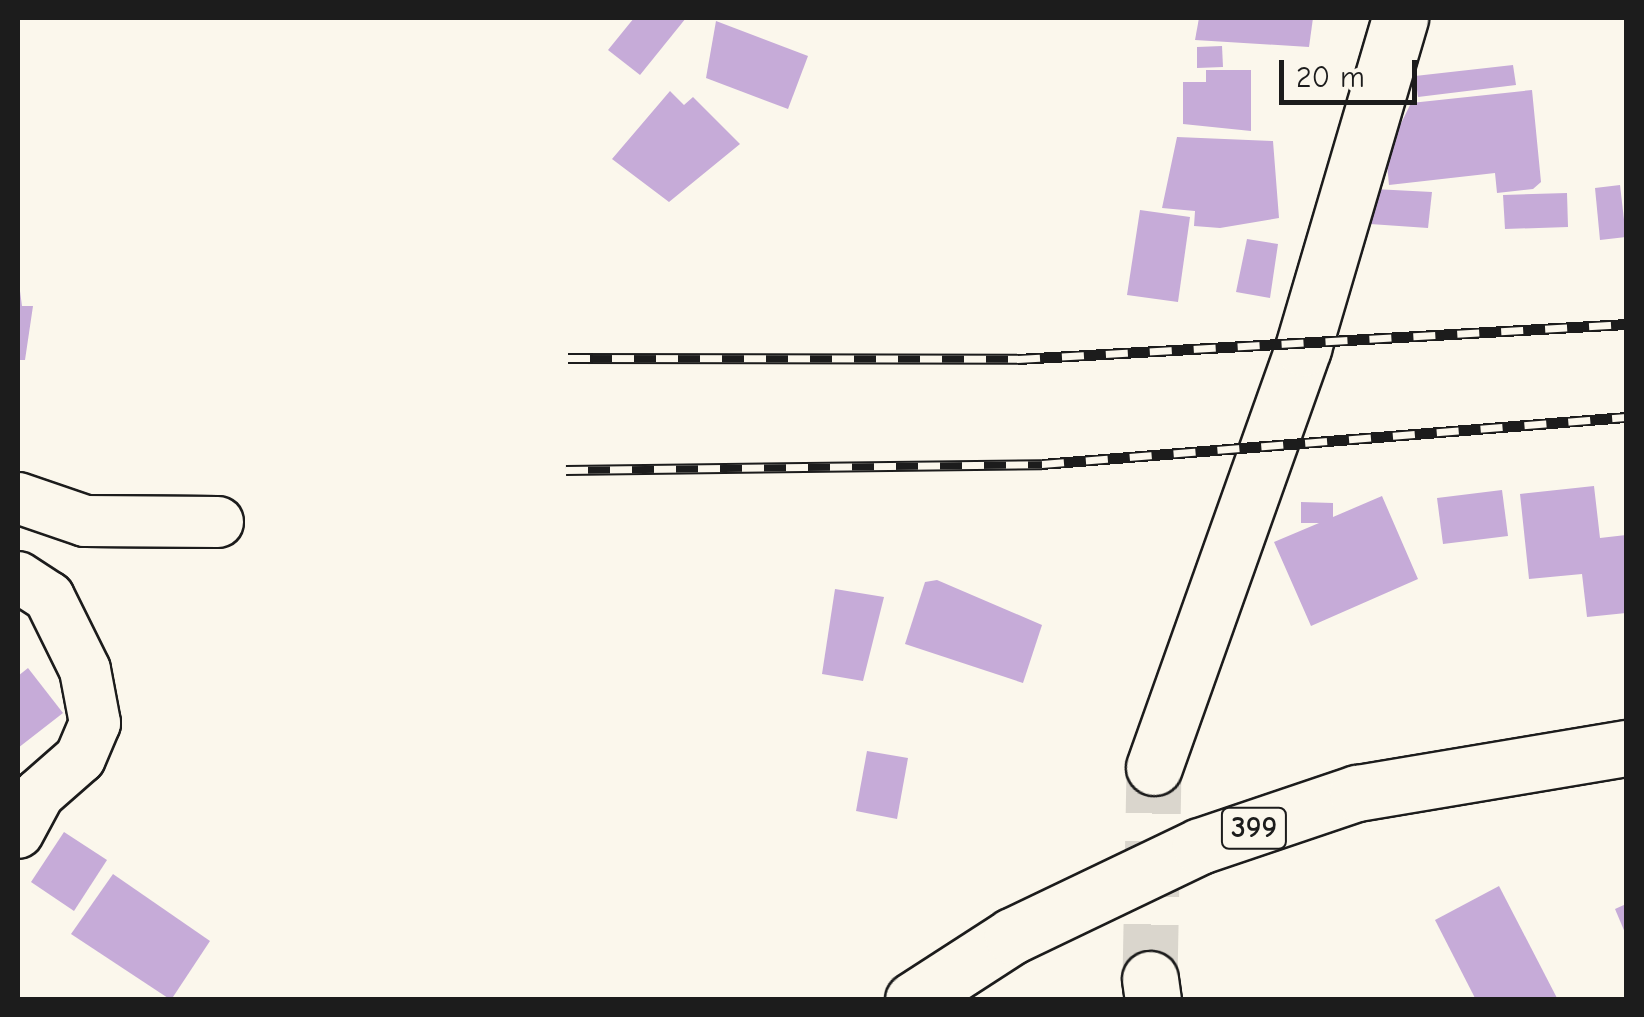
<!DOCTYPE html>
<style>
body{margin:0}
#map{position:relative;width:1644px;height:1017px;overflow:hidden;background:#fbf7ec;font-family:"Comic Neue",sans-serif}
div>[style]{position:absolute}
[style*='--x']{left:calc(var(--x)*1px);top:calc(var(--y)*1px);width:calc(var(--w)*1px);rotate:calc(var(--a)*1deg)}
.building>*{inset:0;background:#c6abd8}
.tertiary-tunnel>*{height:55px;margin-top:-27.5px;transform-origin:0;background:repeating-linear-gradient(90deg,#dad6cd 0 55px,transparent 0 83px)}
.roads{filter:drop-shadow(2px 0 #1c1c1c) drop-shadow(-2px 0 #1c1c1c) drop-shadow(0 2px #1c1c1c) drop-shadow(0 -2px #1c1c1c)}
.minor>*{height:50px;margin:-25px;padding:0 25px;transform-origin:25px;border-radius:25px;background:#fbf7ec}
.tertiary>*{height:55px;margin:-27.5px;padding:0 27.5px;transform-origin:27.5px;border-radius:27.5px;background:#fbf7ec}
.trunk>*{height:55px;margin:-27.5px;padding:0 27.5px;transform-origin:27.5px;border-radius:27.5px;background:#fbf7ec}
.rail>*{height:11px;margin-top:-5.5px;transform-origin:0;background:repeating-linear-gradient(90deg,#fbf7ec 0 22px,#1c1c1c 0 44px);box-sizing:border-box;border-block:2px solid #1c1c1c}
span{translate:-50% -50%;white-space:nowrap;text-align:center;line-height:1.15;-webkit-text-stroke:10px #fbf7ec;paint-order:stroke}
.shield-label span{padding:2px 8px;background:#fbf7ec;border:2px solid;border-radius:8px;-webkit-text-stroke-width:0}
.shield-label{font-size:30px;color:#1c1c1c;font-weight:700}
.frame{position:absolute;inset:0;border:20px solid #1c1c1c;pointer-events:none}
.scale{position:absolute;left:1279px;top:60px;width:138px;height:45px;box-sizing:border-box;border:5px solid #1c1c1c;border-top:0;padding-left:12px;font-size:30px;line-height:35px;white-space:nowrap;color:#1c1c1c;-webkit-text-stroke:8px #fbf7ec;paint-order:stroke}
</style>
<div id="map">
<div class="building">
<i style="clip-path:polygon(634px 18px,686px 18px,640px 75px,608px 50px)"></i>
<i style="clip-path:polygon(1199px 18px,1313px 18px,1309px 47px,1195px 40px)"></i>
<i style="clip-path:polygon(716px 21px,808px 56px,788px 109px,706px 78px)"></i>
<i style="clip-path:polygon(1222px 46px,1223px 67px,1197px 68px,1197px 47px)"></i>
<i style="clip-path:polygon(1513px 65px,1516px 85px,1418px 97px,1415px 76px)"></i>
<i style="clip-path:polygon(1206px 70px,1251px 70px,1251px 131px,1183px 124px,1183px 82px,1206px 82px)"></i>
<i style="clip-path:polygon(1532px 90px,1541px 182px,1533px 189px,1497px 193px,1495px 173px,1389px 185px,1386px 154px,1411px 103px)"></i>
<i style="clip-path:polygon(670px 91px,684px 105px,693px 97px,740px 144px,669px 202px,612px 159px)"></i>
<i style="clip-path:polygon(1177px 137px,1273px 141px,1279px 218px,1220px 228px,1194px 226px,1195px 211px,1162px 208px)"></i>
<i style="clip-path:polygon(1620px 185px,1626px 237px,1600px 240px,1595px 188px)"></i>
<i style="clip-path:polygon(1374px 189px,1432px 192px,1428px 228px,1370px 224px)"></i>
<i style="clip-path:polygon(1567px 193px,1568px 227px,1505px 229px,1503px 195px)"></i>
<i style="clip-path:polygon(1140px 210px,1190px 217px,1178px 302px,1127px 295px)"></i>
<i style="clip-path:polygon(1247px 239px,1278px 244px,1270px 298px,1236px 292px)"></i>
<i style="clip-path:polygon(18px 276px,22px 306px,33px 306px,25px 360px,18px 360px)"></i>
<i style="clip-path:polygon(1594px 486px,1600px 538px,1626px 535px,1626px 613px,1587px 617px,1582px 574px,1529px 579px,1520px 494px)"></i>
<i style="clip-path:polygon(1502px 490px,1508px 536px,1443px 544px,1437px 498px)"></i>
<i style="clip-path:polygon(1382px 496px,1418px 579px,1311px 626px,1274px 542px,1319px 523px,1301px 523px,1301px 502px,1333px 503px,1333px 517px)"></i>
<i style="clip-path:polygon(937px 580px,1042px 625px,1023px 683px,905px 644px,925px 582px)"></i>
<i style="clip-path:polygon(835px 589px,884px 597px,863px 681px,822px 674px)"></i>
<i style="clip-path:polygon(28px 668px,63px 713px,18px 748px,18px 676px)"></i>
<i style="clip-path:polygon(867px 751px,908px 758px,897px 819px,856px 811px)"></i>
<i style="clip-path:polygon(64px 832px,107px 860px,74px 911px,31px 882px)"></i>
<i style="clip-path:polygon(113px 874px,210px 941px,171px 1000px,71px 934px)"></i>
<i style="clip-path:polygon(1499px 886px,1558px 1000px,1476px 1000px,1435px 920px)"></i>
<i style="clip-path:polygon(1626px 904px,1626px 935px,1615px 909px)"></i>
</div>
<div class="tertiary-tunnel">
<i style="--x:1150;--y:979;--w:212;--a:-88.9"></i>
</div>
<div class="roads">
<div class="minor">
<i style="--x:18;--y:498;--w:71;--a:18.9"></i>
<i style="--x:85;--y:521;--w:133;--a:0.4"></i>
<i style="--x:18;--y:577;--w:37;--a:33"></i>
<i style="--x:49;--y:597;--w:81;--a:63.7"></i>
<i style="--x:85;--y:670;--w:54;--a:79.3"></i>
<i style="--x:95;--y:723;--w:38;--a:113"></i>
<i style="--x:80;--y:758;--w:55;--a:138.7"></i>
<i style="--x:39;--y:794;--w:44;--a:118.3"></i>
</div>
<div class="tertiary">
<i style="--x:1154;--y:767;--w:445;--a:-70.4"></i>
<i style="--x:1303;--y:348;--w:344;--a:-73.6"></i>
<i style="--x:1150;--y:979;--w:21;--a:82"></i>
</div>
<div class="trunk">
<i style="--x:913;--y:1000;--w:118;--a:-32.9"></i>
<i style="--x:1012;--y:936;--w:208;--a:-25.6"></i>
<i style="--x:1200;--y:846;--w:166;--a:-18.7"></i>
<i style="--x:1357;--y:793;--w:273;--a:-9.5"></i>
</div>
</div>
<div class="rail">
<i style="--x:568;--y:358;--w:450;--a:0.1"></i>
<i style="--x:1018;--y:359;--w:609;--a:-3.29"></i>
<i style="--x:566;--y:470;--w:476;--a:-0.7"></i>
<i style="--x:1042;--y:464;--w:586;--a:-4.6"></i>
</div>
<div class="shield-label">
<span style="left:1254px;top:828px">399</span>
</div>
<div class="frame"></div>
<div class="scale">20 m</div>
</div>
